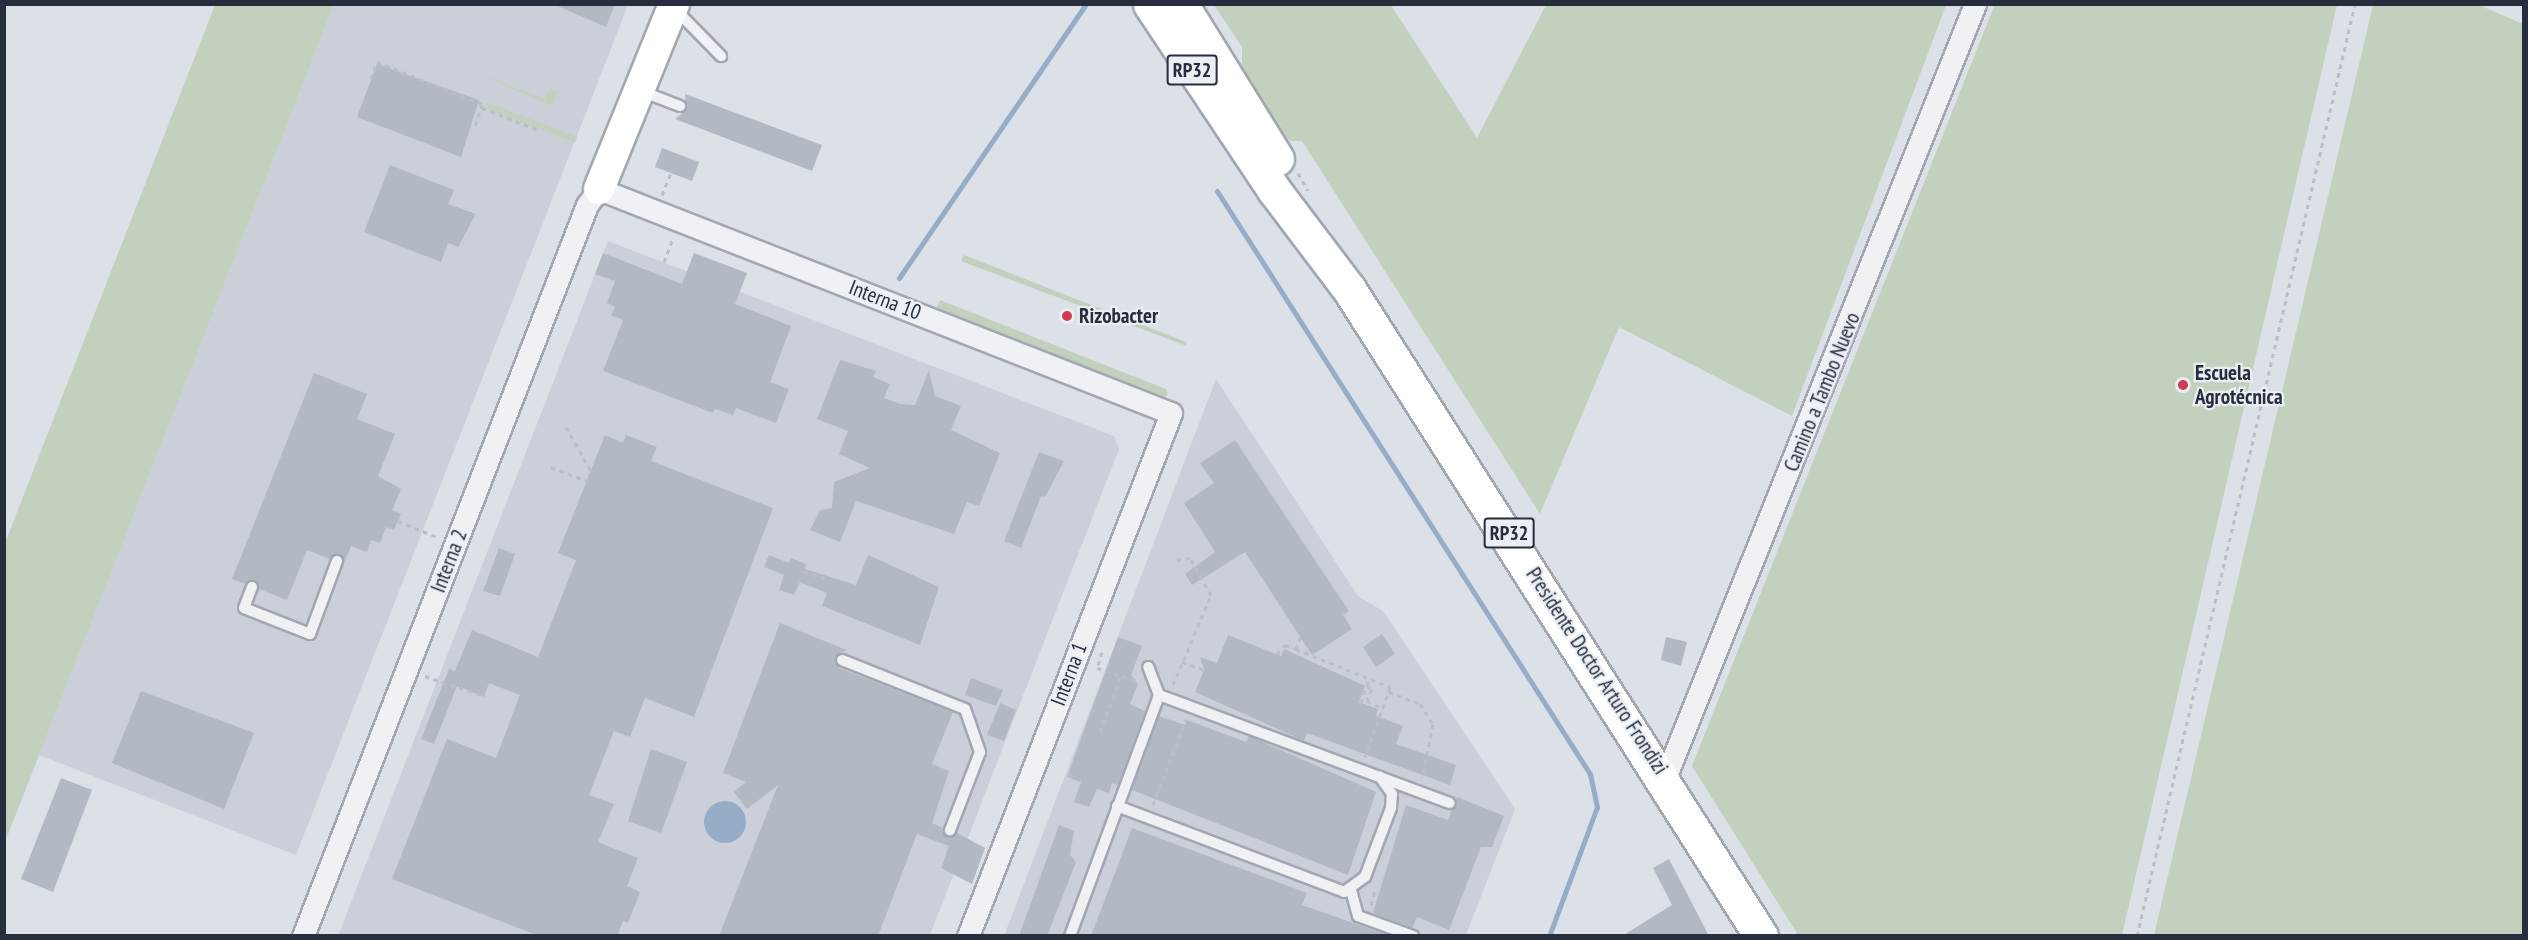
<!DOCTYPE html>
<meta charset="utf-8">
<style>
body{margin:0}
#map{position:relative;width:2528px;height:940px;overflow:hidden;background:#dce0e7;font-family:"PT Sans Narrow",sans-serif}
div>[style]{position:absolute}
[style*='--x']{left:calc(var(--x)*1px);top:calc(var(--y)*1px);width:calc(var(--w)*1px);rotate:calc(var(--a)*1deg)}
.built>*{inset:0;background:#cacfd9}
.green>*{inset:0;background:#c2d1bd}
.water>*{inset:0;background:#96adc8}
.round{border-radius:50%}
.stream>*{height:5px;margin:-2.5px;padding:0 2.5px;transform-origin:2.5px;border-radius:2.5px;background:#96adc8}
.building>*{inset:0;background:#b3b9c3}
.path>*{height:3px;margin-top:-1.5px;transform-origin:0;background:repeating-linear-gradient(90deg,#bbbec5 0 4.5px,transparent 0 9px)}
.roads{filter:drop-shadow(2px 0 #a2a7b1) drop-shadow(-2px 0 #a2a7b1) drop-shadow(0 2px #a2a7b1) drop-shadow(0 -2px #a2a7b1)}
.lane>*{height:10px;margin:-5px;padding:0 5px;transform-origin:5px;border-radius:5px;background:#eff1f5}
.street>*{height:21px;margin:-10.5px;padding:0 10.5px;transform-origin:10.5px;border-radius:10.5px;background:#eff1f5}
.secondary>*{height:30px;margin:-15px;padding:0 15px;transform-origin:15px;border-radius:15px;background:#fff}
.primary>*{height:33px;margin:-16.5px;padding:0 16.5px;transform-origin:16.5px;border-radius:16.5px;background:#fff}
.dots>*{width:16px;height:16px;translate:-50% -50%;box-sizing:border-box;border:3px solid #ebeff4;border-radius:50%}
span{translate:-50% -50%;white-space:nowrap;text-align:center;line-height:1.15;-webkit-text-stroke:4.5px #ebeff4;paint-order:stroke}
.shield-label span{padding:2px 4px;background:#ebeff4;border:2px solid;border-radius:4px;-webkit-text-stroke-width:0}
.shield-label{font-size:20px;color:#262e3d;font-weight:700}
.street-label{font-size:21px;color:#262e3d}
.poi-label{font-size:21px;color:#262e3d;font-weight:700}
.left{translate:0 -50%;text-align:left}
.frame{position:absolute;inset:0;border:6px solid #262e3d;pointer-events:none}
</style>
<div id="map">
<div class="built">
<i style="clip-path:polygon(334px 5px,628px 5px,296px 855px,39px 755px)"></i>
<i style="clip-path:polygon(608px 241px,1114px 436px,1119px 449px,930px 935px,338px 936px)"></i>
<i style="clip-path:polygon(1216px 379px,1358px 596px,1383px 611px,1515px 809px,1466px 935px,1004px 936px)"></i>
</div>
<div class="green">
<i style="clip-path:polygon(1995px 4px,2337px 5px,2122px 935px,1798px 935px,1692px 766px)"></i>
<i style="clip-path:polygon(215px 5px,334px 5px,5px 842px,5px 543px)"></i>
<i style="clip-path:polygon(1214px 5px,1391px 5px,1477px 138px,1546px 5px,1946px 5px,1792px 416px,1619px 327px,1540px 514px,1302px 141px,1290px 141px,1270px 118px,1242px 67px,1242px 47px)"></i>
<i style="clip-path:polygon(2373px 5px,2479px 5px,2523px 24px,2523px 935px,2154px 935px)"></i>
<i style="clip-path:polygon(469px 70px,544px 99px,550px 88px,558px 91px,552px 106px)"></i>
<i style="clip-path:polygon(487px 102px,577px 137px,575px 143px,485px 108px)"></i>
<i style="clip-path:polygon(964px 255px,1186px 342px,1187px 346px,961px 261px)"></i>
<i style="clip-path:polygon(940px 300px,1166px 389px,1168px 395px,1162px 398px,936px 309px)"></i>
</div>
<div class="water">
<i class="round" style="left:704px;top:801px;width:42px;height:42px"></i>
</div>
<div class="stream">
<i style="--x:1217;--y:191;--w:692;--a:57.39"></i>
<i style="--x:1590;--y:774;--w:34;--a:78"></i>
<i style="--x:1597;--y:807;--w:138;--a:110.4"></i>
<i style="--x:899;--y:278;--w:332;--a:-55.7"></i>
</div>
<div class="building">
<i style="clip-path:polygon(553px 4px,615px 4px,606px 27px)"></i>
<i style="clip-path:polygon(377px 64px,479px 100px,461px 157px,357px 117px)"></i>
<i style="clip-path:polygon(685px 94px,822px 145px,812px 171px,675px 119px,687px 109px)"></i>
<i style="clip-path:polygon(662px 148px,699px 162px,692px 181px,655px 167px)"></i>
<i style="clip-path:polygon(390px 165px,454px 190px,448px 204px,476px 214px,458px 247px,448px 243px,441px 262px,364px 232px)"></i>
<i style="clip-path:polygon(603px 253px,682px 284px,694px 253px,747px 273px,735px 304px,791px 326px,770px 382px,789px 389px,776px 423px,736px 408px,733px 415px,715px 409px,713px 413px,603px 371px,623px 320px,611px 315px,615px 307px,607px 303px,615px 281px,595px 274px)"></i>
<i style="clip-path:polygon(840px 360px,876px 371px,873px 377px,890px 384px,884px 398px,900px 404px,915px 405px,929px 370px,935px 396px,961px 406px,951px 430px,1000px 453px,979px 506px,967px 502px,954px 534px,856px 501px,840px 542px,810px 530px,820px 510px,832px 508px,834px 482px,870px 468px,839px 454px,848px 431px,817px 419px)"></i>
<i style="clip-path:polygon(314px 373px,367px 394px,357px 419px,395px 434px,378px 476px,401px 489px,392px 510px,401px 514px,394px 530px,386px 527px,380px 543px,371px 540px,367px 552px,351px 546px,344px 563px,339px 554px,330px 559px,307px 550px,287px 600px,259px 589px,254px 580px,245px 584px,232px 579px)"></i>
<i style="clip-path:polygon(605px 435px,623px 443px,626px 435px,657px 447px,651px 461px,773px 508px,694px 717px,645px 698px,630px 737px,614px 731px,589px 795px,614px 804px,598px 842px,638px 858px,627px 886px,640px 892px,628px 923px,623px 921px,617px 936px,539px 936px,392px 879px,447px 739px,496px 758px,520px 695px,489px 683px,484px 697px,457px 686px,434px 744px,421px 739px,449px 669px,455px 671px,472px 630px,538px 657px,576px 560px,558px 553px)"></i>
<i style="clip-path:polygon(1235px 440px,1349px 611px,1343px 615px,1352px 629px,1312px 655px,1245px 552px,1192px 585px,1185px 574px,1215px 552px,1184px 503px,1214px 483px,1200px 463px)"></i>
<i style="clip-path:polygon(1039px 452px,1064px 461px,1045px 497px,1041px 496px,1021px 548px,1004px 541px)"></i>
<i style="clip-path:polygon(499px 548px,515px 554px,500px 596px,483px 591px)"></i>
<i style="clip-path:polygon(769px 555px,789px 563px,791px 558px,806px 564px,805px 569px,856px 585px,868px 555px,939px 587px,920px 645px,822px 606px,827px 593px,800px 582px,794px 595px,779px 590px,784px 575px,764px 567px)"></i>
<i style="clip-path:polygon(780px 623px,847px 650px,835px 657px,839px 668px,953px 712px,932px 764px,949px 771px,932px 823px,943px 828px,947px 837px,957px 833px,985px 848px,972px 884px,941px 868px,949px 846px,917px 834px,878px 936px,719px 936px,778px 785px,747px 809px,734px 792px,746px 782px,723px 773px)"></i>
<i style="clip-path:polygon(1382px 634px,1395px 654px,1376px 667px,1363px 647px)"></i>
<i style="clip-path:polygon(1228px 635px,1281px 656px,1284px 649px,1365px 686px,1359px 702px,1378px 709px,1376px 716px,1403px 726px,1396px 744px,1456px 765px,1450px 785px,1307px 733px,1304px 741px,1195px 692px,1204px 670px,1200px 657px,1217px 663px)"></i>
<i style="clip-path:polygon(1118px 637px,1142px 646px,1131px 675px,1138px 684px,1130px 704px,1145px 711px,1118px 785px,1112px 783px,1109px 793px,1097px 789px,1089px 807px,1074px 802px,1081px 782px,1067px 777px)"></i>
<i style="clip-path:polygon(1666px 637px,1687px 642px,1681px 666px,1661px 660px)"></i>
<i style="clip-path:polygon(971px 678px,1003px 690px,996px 706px,965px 695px)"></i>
<i style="clip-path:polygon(141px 691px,254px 733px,224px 809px,112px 763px)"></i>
<i style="clip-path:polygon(1000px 703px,1016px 710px,1004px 741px,987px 735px)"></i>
<i style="clip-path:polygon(1159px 716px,1185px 725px,1187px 720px,1246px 742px,1249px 736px,1376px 792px,1348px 875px,1132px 790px)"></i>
<i style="clip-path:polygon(651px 749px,687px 762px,661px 833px,628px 821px)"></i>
<i style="clip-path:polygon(61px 778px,92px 790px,53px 892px,21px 879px)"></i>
<i style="clip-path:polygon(1457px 797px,1504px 816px,1492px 847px,1481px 847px,1449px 930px,1417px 917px,1412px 928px,1373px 913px,1406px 805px,1448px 820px)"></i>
<i style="clip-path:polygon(1059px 825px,1074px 831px,1070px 855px,1076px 862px,1047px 936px,1019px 936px)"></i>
<i style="clip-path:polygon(1132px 828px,1307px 893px,1302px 905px,1390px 936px,1091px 936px)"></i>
<i style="clip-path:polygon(1669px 859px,1709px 936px,1622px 936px,1672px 905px,1653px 868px)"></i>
</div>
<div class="path">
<i style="--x:371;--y:79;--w:18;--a:-71"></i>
<i style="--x:377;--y:62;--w:113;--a:21.8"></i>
<i style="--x:482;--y:104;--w:27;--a:107"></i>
<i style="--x:482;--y:108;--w:60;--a:21.4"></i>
<i style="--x:1298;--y:173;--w:20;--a:60"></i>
<i style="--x:662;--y:195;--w:24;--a:-68"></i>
<i style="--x:664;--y:262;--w:26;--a:-69"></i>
<i style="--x:566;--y:427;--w:51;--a:60.4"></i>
<i style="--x:551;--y:467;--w:39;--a:21"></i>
<i style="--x:398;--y:521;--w:42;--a:22.3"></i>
<i style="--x:804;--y:571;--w:23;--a:20"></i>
<i style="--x:1301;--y:637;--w:13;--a:113"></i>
<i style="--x:1296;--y:649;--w:101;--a:22"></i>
<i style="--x:1390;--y:687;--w:74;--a:109.7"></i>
<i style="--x:1102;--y:652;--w:17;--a:107"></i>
<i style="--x:1097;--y:668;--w:44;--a:18.4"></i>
<i style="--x:1277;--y:654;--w:12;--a:-48"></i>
<i style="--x:1285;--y:645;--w:12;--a:20"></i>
<i style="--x:1182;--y:662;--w:23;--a:20"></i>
<i style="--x:425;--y:676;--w:59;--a:18.7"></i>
<i style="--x:1173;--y:685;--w:98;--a:-67.1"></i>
<i style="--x:1211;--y:595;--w:43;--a:-119.6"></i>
<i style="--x:1190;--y:558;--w:14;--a:172"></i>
<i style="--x:1367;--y:687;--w:5;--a:22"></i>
<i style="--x:1372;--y:689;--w:13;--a:113"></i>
<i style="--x:1367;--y:701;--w:17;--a:25"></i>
<i style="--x:1389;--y:692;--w:33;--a:21"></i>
<i style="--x:1420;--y:704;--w:24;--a:57"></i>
<i style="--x:1433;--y:724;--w:55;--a:101.5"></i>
<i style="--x:1361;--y:703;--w:25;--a:-72"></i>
<i style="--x:1100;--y:732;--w:60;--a:-69.4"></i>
<i style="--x:1153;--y:805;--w:92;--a:-69"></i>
<i style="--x:1371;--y:905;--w:19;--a:-74"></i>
<i style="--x:2137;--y:936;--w:957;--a:-76.83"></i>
</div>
<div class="roads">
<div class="lane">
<i style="--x:675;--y:9;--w:66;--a:45.6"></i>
<i style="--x:641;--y:91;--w:42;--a:21"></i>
<i style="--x:252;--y:587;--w:22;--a:111"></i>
<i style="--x:244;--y:608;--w:71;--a:21.5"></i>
<i style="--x:310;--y:634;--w:78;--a:-69.7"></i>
<i style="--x:842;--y:660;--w:132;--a:21.7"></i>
<i style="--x:965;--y:709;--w:46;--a:70.8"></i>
<i style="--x:980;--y:752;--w:84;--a:111"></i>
<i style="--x:1159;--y:695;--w:310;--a:20.4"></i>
<i style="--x:1117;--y:806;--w:243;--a:20.7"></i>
<i style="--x:1344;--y:892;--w:26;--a:-36"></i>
<i style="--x:1365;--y:877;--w:74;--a:-69.4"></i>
<i style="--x:1391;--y:808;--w:14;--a:-86"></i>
<i style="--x:1392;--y:794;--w:21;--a:-125"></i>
<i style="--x:1351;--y:890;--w:27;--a:75"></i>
<i style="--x:1358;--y:916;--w:59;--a:20"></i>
<i style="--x:1070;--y:936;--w:257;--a:-69.7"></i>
<i style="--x:1159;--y:695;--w:30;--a:-111"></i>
</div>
<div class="street">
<i style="--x:1665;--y:778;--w:834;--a:-68.17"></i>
<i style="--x:303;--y:936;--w:784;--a:-68.77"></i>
<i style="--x:587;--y:205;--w:20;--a:-53"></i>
<i style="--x:599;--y:189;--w:614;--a:21.39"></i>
<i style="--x:1171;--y:413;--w:561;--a:111.21"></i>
</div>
<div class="secondary">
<i style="--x:599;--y:189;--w:200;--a:-67.9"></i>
</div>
<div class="primary">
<i style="--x:1150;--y:4;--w:224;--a:56.3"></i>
<i style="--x:1274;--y:190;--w:124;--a:52.9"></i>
<i style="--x:1349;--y:289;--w:767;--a:57.51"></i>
<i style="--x:1181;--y:4;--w:182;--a:58.2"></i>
</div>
</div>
<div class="dots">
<i style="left:1067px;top:316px;background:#d03c50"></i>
<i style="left:2183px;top:385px;background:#d03c50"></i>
</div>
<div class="shield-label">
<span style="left:1192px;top:70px">RP32</span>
<span style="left:1509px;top:533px">RP32</span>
</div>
<div class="street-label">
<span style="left:885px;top:300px;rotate:21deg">Interna 10</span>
<span style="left:1822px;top:392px;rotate:-68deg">Camino a Tambo Nuevo</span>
<span style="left:449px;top:561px;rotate:-69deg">Interna 2</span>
<span style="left:1597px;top:671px;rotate:57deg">Presidente Doctor Arturo Frondizi</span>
<span style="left:1069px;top:674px;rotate:-69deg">Interna 1</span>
</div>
<div class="poi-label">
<span class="left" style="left:1079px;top:316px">Rizobacter</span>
<span class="left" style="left:2195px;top:385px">Escuela<br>Agrotécnica</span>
</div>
<div class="frame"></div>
</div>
